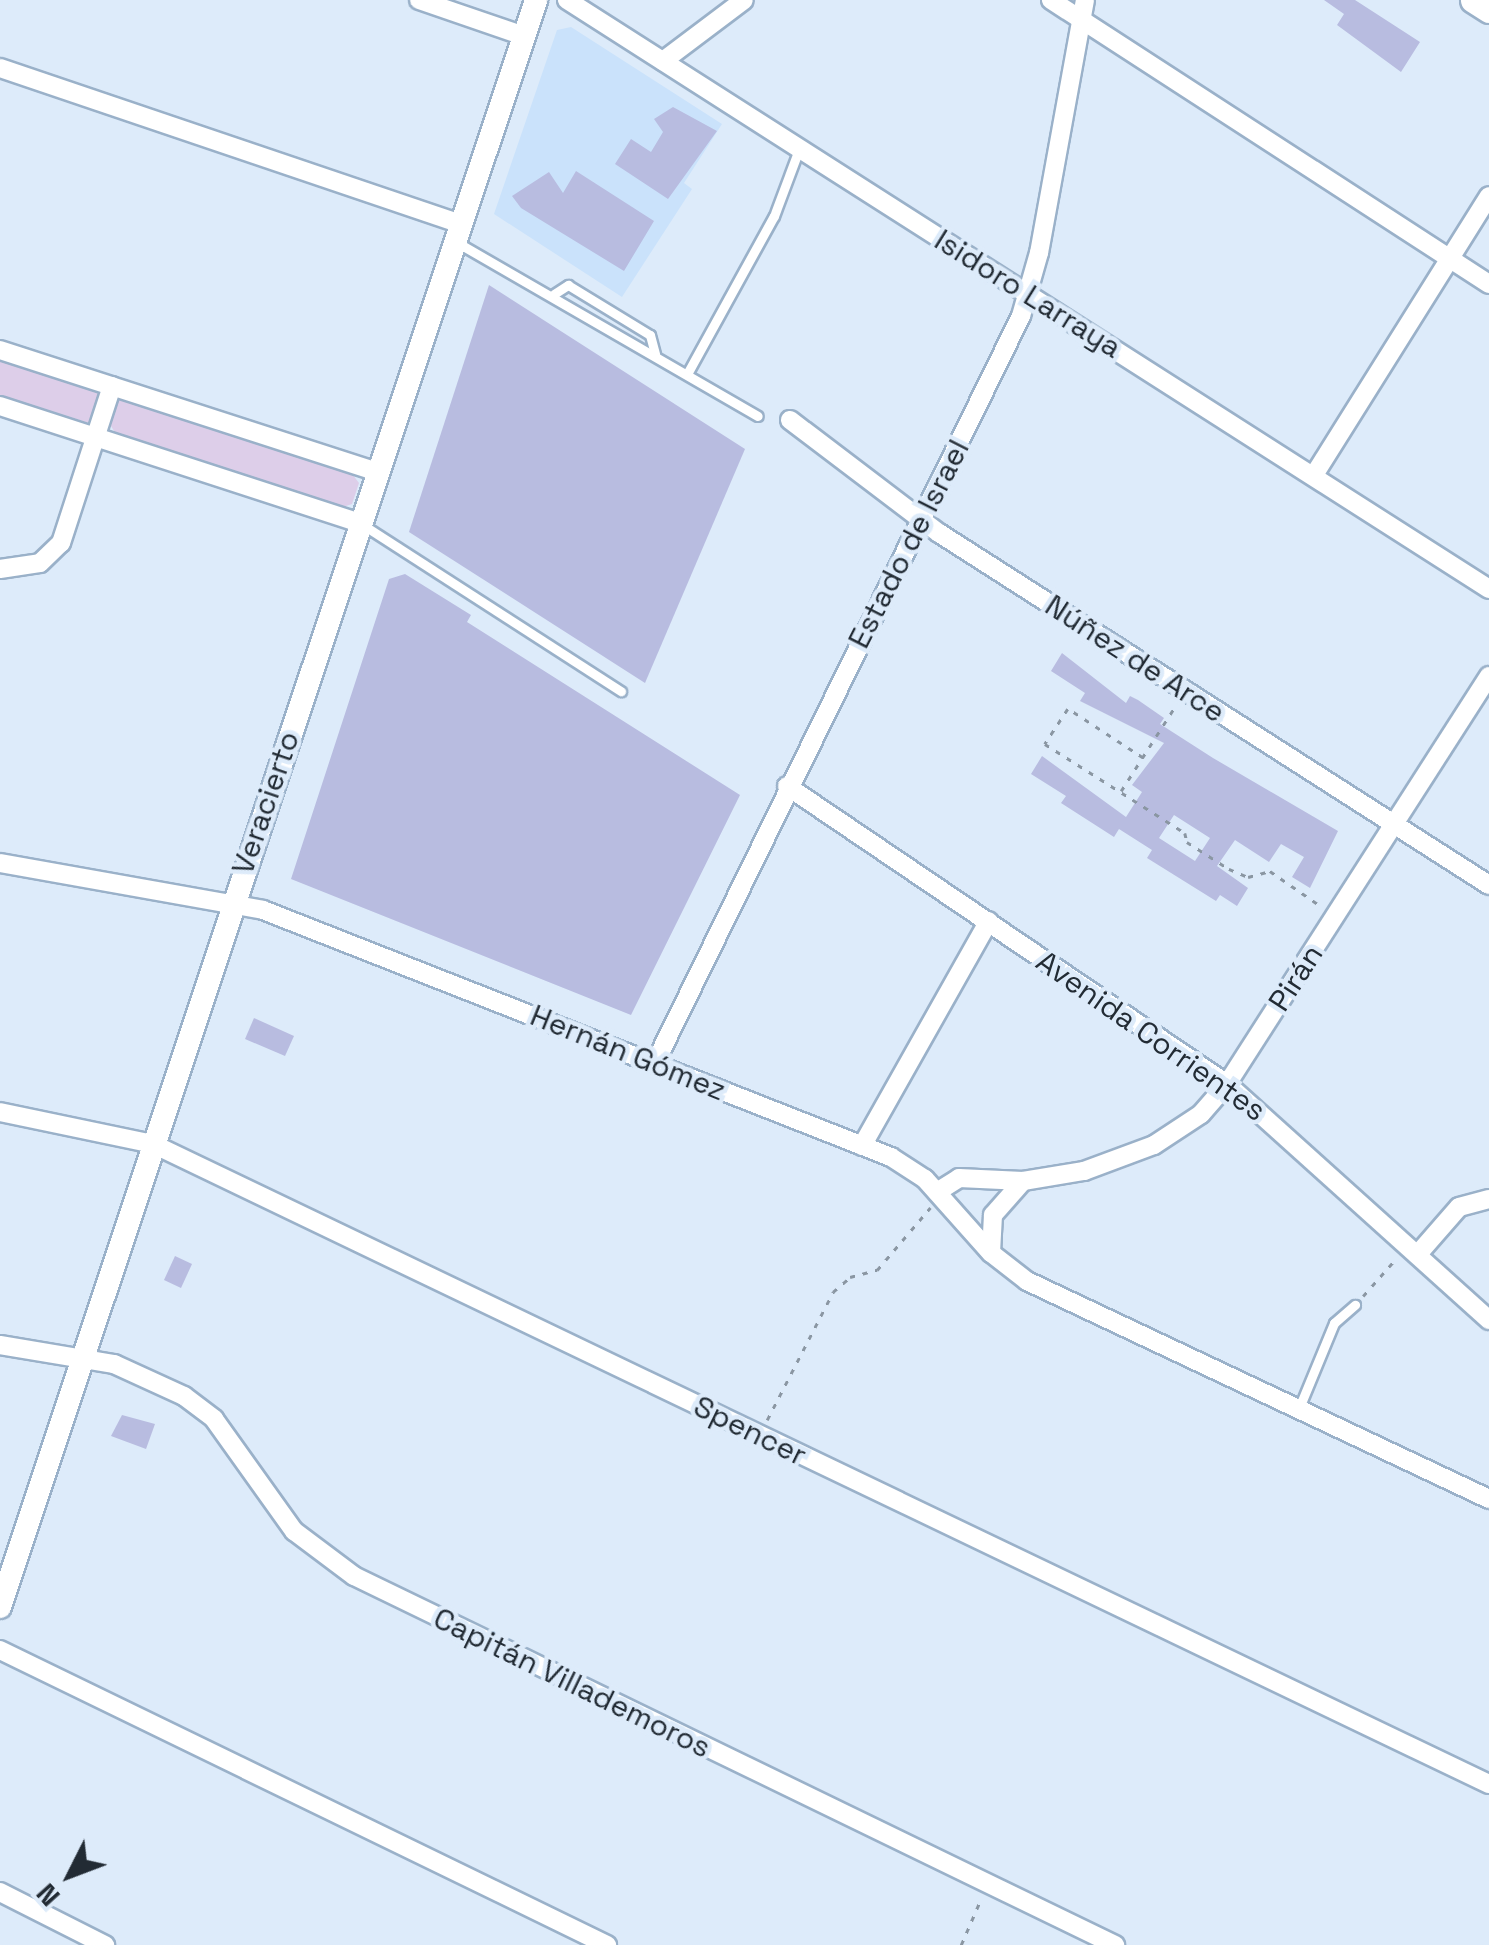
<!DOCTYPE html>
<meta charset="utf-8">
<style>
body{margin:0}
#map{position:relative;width:1489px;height:1945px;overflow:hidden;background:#ddebfa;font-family:"Space Grotesk",sans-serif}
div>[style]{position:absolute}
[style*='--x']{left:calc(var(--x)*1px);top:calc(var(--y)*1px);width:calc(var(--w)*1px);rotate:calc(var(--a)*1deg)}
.built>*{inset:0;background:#cae2fb}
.green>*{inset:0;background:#ddcee9}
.building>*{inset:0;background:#b8bce0}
.path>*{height:2.5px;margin-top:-1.25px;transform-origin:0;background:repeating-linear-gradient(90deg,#8a96a2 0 5px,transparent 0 13px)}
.roads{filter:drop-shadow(2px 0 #9ab1c9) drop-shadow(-2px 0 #9ab1c9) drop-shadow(0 2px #9ab1c9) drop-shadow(0 -2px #9ab1c9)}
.service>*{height:9px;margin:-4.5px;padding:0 4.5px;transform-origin:4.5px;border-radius:4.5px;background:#fff}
.minor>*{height:18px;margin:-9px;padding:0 9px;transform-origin:9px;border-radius:9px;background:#fff}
.tertiary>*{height:22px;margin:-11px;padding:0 11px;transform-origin:11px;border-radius:11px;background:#fff}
.secondary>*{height:25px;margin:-12.5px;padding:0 12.5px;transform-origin:12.5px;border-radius:12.5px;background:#fff}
span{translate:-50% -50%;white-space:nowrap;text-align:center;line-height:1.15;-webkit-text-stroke:9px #ddebfa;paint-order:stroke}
.street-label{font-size:30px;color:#222b34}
.north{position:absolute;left:20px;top:1825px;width:100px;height:100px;-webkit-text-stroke:8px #ddebfa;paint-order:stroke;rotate:228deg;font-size:28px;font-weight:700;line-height:40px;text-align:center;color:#222b34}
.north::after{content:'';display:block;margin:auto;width:35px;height:45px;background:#222b34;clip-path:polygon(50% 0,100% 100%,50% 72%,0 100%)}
</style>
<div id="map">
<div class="built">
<i style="clip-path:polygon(571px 27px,722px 124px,684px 183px,692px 189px,622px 297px,494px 214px,557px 30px)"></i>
</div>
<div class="green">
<i style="clip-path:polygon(0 359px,102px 392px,92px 424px,0 395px)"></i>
<i style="clip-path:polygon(116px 397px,353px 475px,359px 483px,352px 504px,343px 507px,116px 434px,109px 423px)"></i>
</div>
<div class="building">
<i style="clip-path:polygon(1324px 0,1355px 0,1420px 42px,1401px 72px,1337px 25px,1344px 14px)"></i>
<i style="clip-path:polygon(673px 107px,717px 131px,668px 199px,615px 164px,631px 139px,651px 152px,663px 132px,654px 119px)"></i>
<i style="clip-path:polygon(576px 171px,654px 221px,624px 271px,521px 208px,512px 196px,549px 172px,563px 193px)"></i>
<i style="clip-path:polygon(489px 285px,745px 449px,645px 683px,409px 532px)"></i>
<i style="clip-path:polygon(405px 574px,471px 615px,467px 622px,740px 795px,631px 1015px,291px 879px,389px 579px)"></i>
<i style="clip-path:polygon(evenodd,1062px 653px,1126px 703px,1130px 696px,1138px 700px,1164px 718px,1160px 724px,1213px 758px,1338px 831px,1310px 888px,1292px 877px,1304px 857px,1281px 844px,1269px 862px,1235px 840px,1217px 866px,1248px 888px,1237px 906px,1220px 895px,1216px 901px,1147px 858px,1152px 850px,1119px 829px,1114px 837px,1061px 803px,1066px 796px,1031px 774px,1042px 756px,1126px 817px,1142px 792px,1132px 785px,1164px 743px,1080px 701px,1085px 693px,1051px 671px,1062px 653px,1174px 815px,1210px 838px,1195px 861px,1159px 838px,1174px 815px)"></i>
<i style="clip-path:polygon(254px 1018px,294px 1036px,285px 1056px,245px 1039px)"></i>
<i style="clip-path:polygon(175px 1256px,192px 1264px,181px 1288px,164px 1280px)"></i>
<i style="clip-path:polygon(122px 1415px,155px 1424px,146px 1449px,111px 1436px)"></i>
</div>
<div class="path">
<i style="--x:1143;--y:758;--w:90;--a:-146.8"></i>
<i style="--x:1068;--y:709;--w:42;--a:123.3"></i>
<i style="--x:1045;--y:744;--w:166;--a:32.4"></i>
<i style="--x:1185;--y:833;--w:9;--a:77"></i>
<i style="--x:1187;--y:842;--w:50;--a:32.7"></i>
<i style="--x:1229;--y:869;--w:21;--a:23"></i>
<i style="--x:1248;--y:877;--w:23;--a:-15"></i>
<i style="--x:1270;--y:871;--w:63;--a:34.7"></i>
<i style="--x:1121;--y:791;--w:102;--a:-57.4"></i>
<i style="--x:1363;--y:1296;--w:47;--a:-48.5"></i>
<i style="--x:767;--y:1420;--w:144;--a:-62.7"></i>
<i style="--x:833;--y:1292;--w:23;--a:-41"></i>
<i style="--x:850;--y:1277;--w:28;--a:-15"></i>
<i style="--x:877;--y:1270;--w:82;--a:-49.5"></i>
<i style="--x:961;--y:1945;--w:48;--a:-66.6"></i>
</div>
<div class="roads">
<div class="service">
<i style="--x:458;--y:243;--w:346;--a:30"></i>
<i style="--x:554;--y:294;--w:17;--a:-33"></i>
<i style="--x:568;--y:285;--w:96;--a:31.4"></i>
<i style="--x:650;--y:335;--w:20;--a:75"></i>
<i style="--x:687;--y:374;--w:180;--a:-61.2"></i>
<i style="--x:774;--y:216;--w:72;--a:-69.5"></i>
<i style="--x:363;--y:525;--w:307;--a:32.8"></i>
<i style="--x:1299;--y:1408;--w:92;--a:-67.6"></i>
<i style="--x:1334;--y:1323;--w:28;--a:-41"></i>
</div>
<div class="minor">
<i style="--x:419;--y:0;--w:111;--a:18.9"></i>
<i style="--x:567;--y:0;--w:1094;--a:32.57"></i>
<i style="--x:1051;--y:0;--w:522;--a:32.96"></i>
<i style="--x:663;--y:61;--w:101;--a:-37"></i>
<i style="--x:0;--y:68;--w:487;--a:18.7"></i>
<i style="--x:0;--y:350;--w:396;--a:17.9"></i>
<i style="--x:0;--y:406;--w:379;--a:18"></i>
<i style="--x:790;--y:420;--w:187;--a:37.2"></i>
<i style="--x:939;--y:533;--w:653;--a:32.62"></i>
<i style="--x:1314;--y:475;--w:329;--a:-57.9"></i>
<i style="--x:0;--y:569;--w:40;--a:-8.5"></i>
<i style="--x:40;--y:563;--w:29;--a:-44"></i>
<i style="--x:61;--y:543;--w:165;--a:-72"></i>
<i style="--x:787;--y:786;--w:531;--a:34.11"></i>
<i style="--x:1227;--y:1084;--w:353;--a:42"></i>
<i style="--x:0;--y:863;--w:267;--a:10.1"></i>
<i style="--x:263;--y:910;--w:675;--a:21.47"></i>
<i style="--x:891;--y:1157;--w:40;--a:32.9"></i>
<i style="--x:925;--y:1179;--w:99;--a:48.3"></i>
<i style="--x:991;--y:1253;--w:46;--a:37.9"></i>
<i style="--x:1027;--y:1281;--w:511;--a:25.26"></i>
<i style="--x:655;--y:1063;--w:832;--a:-63.9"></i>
<i style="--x:1021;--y:316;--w:66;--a:-74.1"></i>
<i style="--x:1039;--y:253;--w:257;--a:-79.7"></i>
<i style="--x:0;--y:1112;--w:156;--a:11.8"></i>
<i style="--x:153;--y:1144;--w:1481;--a:25.6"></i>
<i style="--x:862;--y:1146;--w:258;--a:-60.6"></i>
<i style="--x:937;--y:1192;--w:26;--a:-32"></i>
<i style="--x:959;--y:1178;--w:64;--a:2.7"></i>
<i style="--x:1023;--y:1181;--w:62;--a:-9.3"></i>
<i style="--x:1084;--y:1171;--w:75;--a:-20.4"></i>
<i style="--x:1154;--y:1145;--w:56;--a:-33.4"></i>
<i style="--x:1201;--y:1114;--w:40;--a:-49"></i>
<i style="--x:1227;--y:1084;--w:485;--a:-57.3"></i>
<i style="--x:991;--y:1253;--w:38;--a:-87"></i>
<i style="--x:993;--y:1215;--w:45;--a:-48.6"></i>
<i style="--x:1418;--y:1254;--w:62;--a:-48.9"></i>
<i style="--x:1459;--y:1207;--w:31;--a:-15"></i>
<i style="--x:0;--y:1345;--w:116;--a:9.5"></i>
<i style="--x:114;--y:1364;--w:77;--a:24.6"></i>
<i style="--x:184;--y:1396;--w:38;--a:37"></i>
<i style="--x:214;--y:1419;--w:138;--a:54.5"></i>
<i style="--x:294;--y:1531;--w:75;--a:36.9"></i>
<i style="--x:354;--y:1576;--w:846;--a:25.87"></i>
<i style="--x:0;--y:1650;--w:675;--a:25.92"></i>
<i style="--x:0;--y:1892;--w:118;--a:26.8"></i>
</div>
<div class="tertiary">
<i style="--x:0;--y:1607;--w:1694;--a:-71.55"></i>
</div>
<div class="secondary">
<i style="--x:1473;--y:0;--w:19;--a:32"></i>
</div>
</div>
<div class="street-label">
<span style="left:1028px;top:294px;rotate:32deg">Isidoro Larraya</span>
<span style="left:909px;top:544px;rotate:-63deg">Estado de Israel</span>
<span style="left:1135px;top:659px;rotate:33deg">Núñez de Arce</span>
<span style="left:266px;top:803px;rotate:-71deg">Veracierto</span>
<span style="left:1296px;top:978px;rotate:-57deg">Pirán</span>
<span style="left:1151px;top:1036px;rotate:35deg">Avenida Corrientes</span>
<span style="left:628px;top:1053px;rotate:22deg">Hernán Gómez</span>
<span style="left:750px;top:1431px;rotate:26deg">Spencer</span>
<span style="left:572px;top:1683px;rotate:26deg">Capitán Villademoros</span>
</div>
<div class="north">N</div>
</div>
